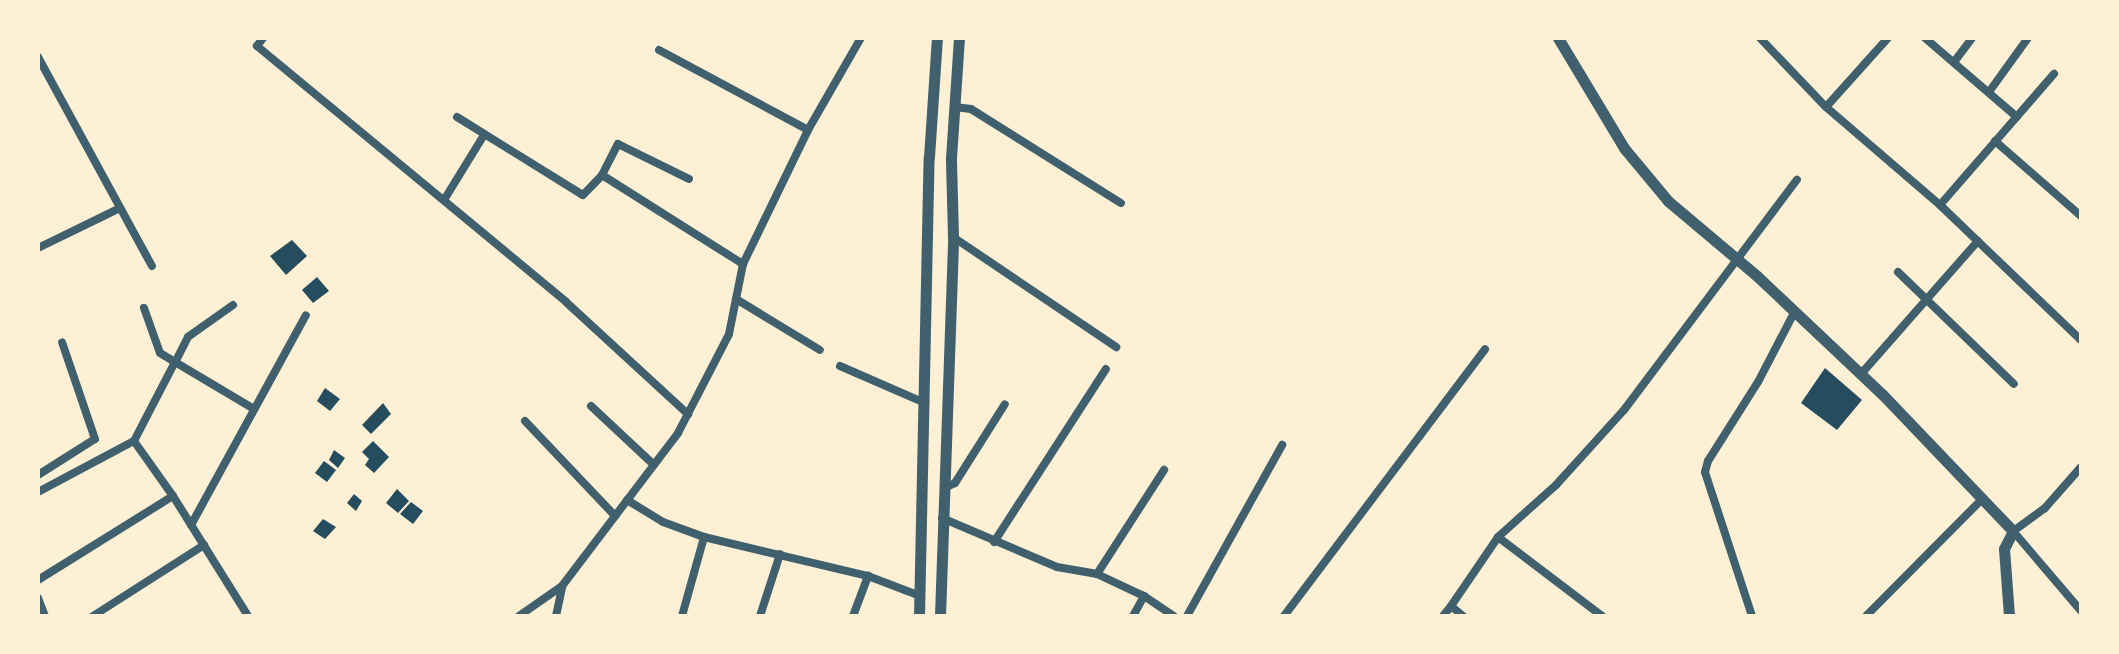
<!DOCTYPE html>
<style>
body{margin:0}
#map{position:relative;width:2119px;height:654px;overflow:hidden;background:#fdf0d5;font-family:"Roboto Serif",serif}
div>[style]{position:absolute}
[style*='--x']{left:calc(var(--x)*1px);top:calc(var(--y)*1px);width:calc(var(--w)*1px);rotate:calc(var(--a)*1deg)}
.building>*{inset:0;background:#264d5e}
.minor>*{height:8px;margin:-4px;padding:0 4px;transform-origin:4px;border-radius:4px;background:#3f606c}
.tertiary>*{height:11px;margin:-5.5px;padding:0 5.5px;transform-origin:5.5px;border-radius:5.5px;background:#3f606c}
span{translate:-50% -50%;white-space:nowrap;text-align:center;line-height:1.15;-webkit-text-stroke:8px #fdf0d5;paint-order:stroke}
.frame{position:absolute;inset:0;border:40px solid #fdf0d5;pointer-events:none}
</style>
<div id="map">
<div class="building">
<i style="clip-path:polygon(292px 240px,307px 256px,286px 275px,270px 256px)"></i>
<i style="clip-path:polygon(317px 277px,329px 291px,313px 303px,302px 290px)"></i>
<i style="clip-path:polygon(1825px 368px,1862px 400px,1837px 430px,1801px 403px)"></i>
<i style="clip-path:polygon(325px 388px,340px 399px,330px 411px,317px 401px)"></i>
<i style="clip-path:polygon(383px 403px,391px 414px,371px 434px,362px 425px)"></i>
<i style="clip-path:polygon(373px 441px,389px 457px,374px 473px,365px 465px,369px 459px,362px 452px)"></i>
<i style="clip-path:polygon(334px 450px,345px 458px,338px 468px,329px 460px)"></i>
<i style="clip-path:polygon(324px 461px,336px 470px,327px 482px,315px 473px)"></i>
<i style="clip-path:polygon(397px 489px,409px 501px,398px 513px,386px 503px)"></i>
<i style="clip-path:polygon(354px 494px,362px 501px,356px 511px,347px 503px)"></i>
<i style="clip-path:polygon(411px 502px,423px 511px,413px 524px,400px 514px)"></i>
<i style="clip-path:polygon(323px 519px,336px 527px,325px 539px,313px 531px)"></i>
</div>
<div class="minor">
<i style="--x:263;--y:38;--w:10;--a:127"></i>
<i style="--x:257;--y:46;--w:401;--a:39.6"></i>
<i style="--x:566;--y:302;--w:166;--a:42.6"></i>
<i style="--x:1760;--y:38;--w:95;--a:46.3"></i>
<i style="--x:1826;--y:107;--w:150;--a:40.7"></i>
<i style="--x:1940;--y:205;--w:195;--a:43.8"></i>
<i style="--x:1925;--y:38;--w:121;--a:40.7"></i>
<i style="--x:659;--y:50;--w:169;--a:28.2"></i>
<i style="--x:38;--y:57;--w:238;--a:61.4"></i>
<i style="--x:1954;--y:62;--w:30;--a:-53"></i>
<i style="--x:1989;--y:92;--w:67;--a:-54.2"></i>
<i style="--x:955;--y:107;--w:16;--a:7"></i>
<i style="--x:971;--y:109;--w:177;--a:32.1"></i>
<i style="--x:1826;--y:107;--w:93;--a:-48.1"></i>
<i style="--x:457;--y:117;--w:148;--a:31.8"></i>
<i style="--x:583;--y:195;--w:28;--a:-46"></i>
<i style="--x:602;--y:175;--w:35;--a:-63"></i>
<i style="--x:618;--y:144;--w:79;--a:26.2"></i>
<i style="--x:1995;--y:141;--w:114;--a:41.1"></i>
<i style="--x:602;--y:175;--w:167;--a:32.3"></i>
<i style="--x:444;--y:200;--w:76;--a:-58.4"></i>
<i style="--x:1940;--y:205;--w:174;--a:-49"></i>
<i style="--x:953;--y:237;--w:197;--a:34"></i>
<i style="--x:38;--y:248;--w:91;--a:-26"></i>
<i style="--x:1898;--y:272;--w:161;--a:44"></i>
<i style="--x:736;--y:299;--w:98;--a:31.3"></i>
<i style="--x:233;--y:305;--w:55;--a:144.6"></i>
<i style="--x:188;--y:337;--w:28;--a:117"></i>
<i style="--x:175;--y:362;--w:92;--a:30.7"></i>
<i style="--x:840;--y:366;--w:93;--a:23.5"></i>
<i style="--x:1861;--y:374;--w:177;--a:-48.7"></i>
<i style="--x:591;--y:406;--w:86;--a:43.1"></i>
<i style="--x:525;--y:421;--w:131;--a:46.5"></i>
<i style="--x:134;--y:441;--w:67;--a:54.7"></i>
<i style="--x:173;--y:496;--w:142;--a:58"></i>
<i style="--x:2081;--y:467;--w:55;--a:131.3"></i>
<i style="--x:2045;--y:508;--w:39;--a:144"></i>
<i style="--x:2013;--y:531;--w:105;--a:49.6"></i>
<i style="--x:38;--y:475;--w:67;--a:-32.3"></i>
<i style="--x:95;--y:439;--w:102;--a:-108.8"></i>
<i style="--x:945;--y:488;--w:11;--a:-27"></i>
<i style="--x:955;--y:483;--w:93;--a:-57.7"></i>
<i style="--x:38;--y:492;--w:109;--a:-28"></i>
<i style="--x:134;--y:441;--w:89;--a:-62.6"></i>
<i style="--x:175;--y:362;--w:17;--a:-149"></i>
<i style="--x:160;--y:353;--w:48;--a:-109.6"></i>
<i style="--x:627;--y:500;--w:42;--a:31.4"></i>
<i style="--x:663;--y:522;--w:44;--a:20.1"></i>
<i style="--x:704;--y:537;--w:169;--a:13.4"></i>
<i style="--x:868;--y:576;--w:56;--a:21"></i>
<i style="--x:942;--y:518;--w:125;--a:23.1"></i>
<i style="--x:1057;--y:567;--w:41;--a:9.9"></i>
<i style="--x:1097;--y:574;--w:52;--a:25.1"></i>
<i style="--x:1144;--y:596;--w:36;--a:34"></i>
<i style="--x:191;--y:525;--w:239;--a:-61.3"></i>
<i style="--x:1498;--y:537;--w:78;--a:-41.9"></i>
<i style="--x:1556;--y:485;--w:101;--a:-47.8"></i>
<i style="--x:1624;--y:410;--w:288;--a:-53.1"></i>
<i style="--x:994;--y:542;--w:206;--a:-57.1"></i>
<i style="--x:1097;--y:574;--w:124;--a:-57.2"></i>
<i style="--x:38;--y:580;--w:159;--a:-31.9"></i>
<i style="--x:38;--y:598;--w:19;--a:69"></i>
<i style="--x:1451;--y:606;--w:83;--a:-55.7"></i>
<i style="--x:1498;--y:537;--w:131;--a:37.2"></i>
<i style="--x:93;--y:616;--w:132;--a:-32.6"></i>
<i style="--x:519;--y:616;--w:52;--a:-34.9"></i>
<i style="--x:562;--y:586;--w:192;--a:-52.8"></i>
<i style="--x:678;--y:433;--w:111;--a:-62.7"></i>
<i style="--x:729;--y:334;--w:71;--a:-78.7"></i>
<i style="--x:743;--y:264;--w:149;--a:-64.1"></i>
<i style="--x:808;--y:130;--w:106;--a:-60.1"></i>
<i style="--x:556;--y:616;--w:30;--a:-78"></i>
<i style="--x:682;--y:616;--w:82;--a:-74.4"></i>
<i style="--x:760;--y:616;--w:65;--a:-72.1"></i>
<i style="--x:853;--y:616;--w:43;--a:-69.4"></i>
<i style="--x:1133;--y:616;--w:23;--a:-61"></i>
<i style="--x:1187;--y:616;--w:196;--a:-60.9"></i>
<i style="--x:1284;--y:616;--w:334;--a:-53"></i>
<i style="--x:1443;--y:616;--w:13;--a:-51"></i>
<i style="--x:1451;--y:606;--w:16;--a:40"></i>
<i style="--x:1752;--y:616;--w:151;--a:-108.1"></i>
<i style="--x:1705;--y:472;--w:11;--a:-75"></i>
<i style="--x:1708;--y:461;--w:93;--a:-57.7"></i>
<i style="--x:1758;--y:382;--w:80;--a:-62.5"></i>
<i style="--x:1866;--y:616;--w:166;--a:-45.2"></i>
</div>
<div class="tertiary">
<i style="--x:1558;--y:38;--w:128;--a:59"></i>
<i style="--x:1624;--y:148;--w:69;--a:50.3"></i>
<i style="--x:1668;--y:201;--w:116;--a:40.1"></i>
<i style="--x:1757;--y:276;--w:173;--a:43.4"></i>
<i style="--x:1883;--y:395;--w:188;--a:46.3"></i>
<i style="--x:2013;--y:531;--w:20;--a:117"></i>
<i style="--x:2004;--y:549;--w:67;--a:85.7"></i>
<i style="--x:919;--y:616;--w:459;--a:-88.8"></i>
<i style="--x:929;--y:157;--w:119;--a:-86.2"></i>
<i style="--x:940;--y:616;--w:379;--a:-88"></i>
<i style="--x:953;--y:237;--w:79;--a:-91.5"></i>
<i style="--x:951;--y:158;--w:120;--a:-86.2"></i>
</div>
<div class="frame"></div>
</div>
